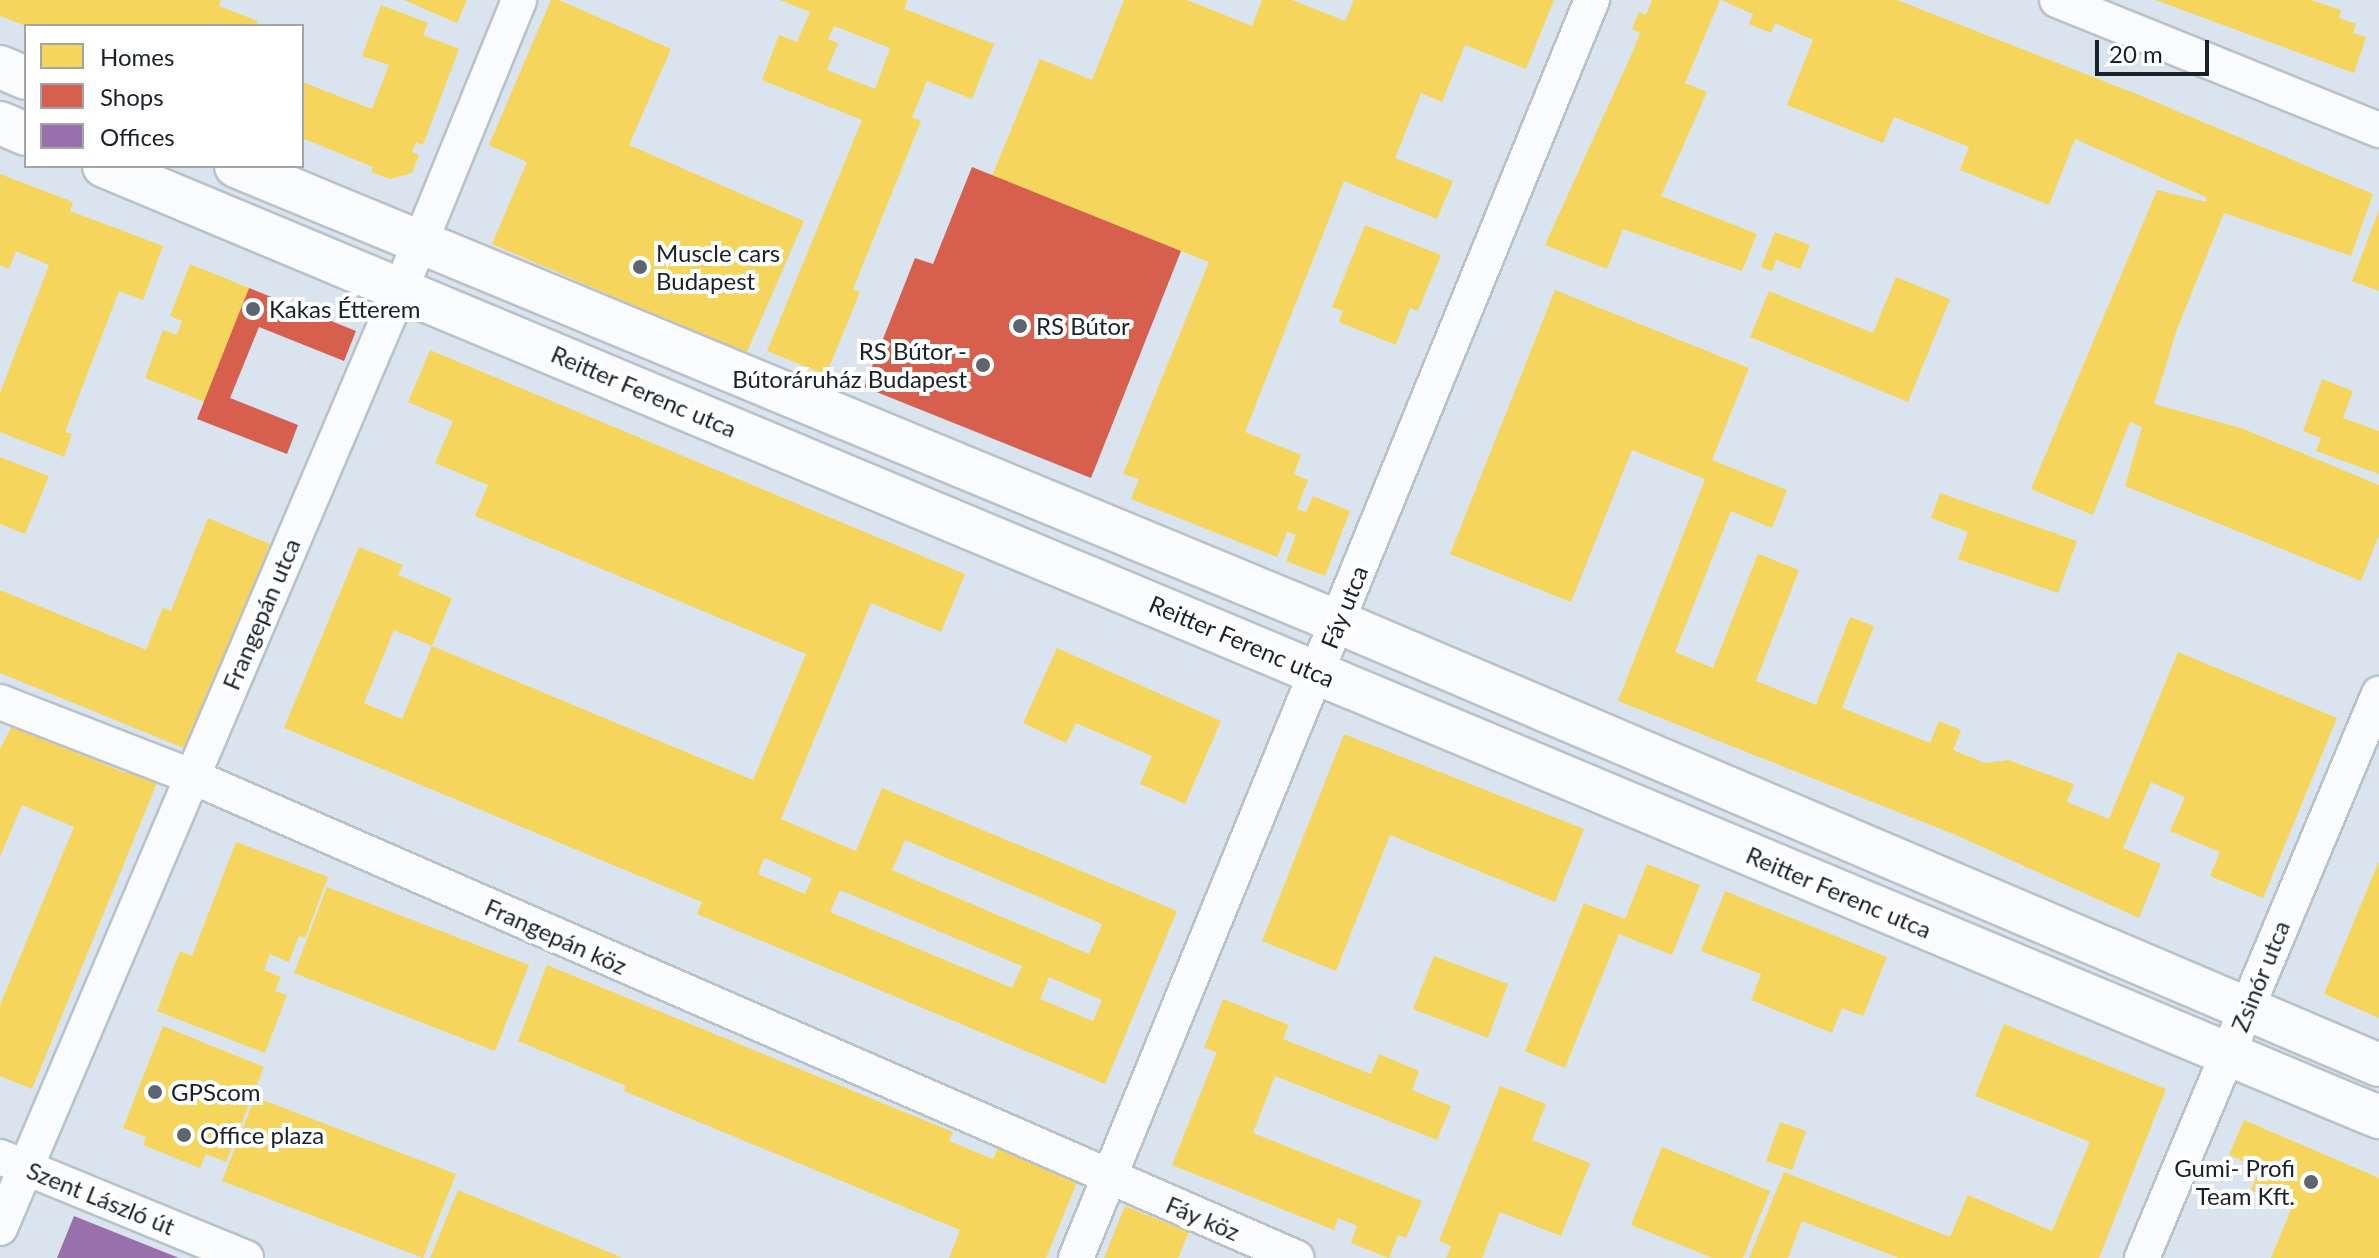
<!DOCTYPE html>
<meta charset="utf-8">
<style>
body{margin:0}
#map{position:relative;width:2379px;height:1258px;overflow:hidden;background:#d9e4ef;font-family:Lato,sans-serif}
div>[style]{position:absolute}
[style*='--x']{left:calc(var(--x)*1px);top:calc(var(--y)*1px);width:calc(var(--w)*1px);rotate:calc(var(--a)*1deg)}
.homes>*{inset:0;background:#f6d55c}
.shops>*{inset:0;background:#d6604d}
.offices>*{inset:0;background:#9970ab}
.roads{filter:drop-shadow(2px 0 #b9c2cb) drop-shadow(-2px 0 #b9c2cb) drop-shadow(0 2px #b9c2cb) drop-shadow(0 -2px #b9c2cb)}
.minor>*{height:34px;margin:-17px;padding:0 17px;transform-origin:17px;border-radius:17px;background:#f9fbfd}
.tertiary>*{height:42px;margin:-21px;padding:0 21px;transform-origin:21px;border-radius:21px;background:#f9fbfd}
.dots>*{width:22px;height:22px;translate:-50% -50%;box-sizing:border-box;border:4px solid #fff;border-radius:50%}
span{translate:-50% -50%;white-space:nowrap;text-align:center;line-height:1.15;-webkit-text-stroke:8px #fff;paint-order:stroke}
.poi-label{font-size:24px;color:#1a2128}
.left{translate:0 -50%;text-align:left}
.right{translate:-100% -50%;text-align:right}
.street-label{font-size:24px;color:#1a2128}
.legend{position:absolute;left:24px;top:24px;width:280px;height:144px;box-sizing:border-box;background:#fff;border:2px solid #a3a6a9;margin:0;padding:10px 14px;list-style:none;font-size:24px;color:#1a2128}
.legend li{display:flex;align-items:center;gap:16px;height:40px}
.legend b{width:40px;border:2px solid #a3a6a9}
.scale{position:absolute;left:2095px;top:40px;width:114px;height:36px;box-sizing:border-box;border:4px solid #1a2128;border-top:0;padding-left:10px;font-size:24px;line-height:28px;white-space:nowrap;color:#1a2128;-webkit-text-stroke:6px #fff;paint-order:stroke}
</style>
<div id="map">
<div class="homes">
<i style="clip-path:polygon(0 0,221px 0,219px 6px,258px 21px,256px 26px,26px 26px,0 16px)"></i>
<i style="clip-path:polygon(404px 0,467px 0,457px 23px)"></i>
<i style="clip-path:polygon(551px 0,559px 0,671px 49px,629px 145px,804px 221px,746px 354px,492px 244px,527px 162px,489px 145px)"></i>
<i style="clip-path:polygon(evenodd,780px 0,907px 0,905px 9px,994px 44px,972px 99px,927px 81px,912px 117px,921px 121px,853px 289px,860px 292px,826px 375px,767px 351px,862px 120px,762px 80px,779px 35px,797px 42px,810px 12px,780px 0,834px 26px,890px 48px,875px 89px,827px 70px,838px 43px,828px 39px,834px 26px)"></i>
<i style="clip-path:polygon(1124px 0,1187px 0,1252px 26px,1262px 0,1292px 0,1345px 21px,1354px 0,1554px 0,1526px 69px,1465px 45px,1442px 102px,1421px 93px,1395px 158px,1453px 181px,1437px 219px,1344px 181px,1245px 432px,1301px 455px,1294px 474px,1308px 480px,1297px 509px,1306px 512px,1313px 496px,1350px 511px,1325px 576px,1286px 561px,1296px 535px,1287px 532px,1277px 557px,1131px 499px,1139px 479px,1123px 474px,1209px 262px,992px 176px,1040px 59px,1092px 80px)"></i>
<i style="clip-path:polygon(1652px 0,1720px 0,1685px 83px,1707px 92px,1661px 196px,1757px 234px,1742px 271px,1623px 229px,1607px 269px,1545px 245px,1633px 51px,1640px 33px,1632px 29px,1639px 12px,1646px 15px)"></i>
<i style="clip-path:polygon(1721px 0,1897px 0,2144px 97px,2373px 194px,2351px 256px,2224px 213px,2177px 329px,2154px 404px,2241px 428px,2379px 485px,2379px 535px,2361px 581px,2125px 486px,2142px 427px,2130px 422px,2093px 515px,2031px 489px,2157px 190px,2206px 202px,2206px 197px,2075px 139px,2049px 205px,1960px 170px,1969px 147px,1894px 117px,1883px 143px,1787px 105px,1813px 40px,1775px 23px,1771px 33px,1749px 24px,1753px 14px)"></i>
<i style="clip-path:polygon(2155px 0,2311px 0,2341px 10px,2339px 18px,2356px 24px,2353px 33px,2366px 37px,2354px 73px)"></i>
<i style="clip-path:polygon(381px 5px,428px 23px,423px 35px,459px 49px,423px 145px,416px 142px,412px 152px,419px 155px,412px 173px,390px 179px,371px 172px,373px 167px,302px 138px,302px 82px,372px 109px,389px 65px,362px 56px)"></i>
<i style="clip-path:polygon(0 174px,73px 202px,70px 211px,163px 246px,143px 300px,119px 291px,65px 432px,72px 434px,64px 457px,0 432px,0 393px,49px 265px,16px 251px,9px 269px,0 265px)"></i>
<i style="clip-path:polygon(2379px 210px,2379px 291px,2352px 281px)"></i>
<i style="clip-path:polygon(1365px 225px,1441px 255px,1418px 311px,1410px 308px,1396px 345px,1339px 322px,1343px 311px,1332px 307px)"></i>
<i style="clip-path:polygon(1775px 232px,1810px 245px,1800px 269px,1776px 260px,1772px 271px,1761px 267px)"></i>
<i style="clip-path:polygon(190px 264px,249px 288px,205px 402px,145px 378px,163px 330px,177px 335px,182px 321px,170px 316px)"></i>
<i style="clip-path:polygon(1896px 277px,1950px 299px,1908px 402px,1750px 337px,1769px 291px,1873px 333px)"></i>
<i style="clip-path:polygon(1555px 290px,1749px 368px,1712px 460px,1787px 490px,1772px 528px,1731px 511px,1675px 652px,1713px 668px,1758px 554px,1799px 570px,1756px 681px,1816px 705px,1850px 617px,1874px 626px,1842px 708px,1930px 743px,1939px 721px,1961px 730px,1953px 750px,1985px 763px,2008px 760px,2074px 784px,2067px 802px,2109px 819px,2178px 652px,2337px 718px,2263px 898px,2210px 876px,2220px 852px,2170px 831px,2185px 797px,2151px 782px,2123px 848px,2161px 864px,2139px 918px,1956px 835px,1618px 701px,1705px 479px,1632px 450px,1571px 602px,1450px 554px)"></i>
<i style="clip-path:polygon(evenodd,430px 350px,965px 574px,941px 632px,871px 603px,781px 819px,856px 851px,882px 788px,1177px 911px,1105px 1084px,697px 914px,702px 902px,284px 728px,359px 547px,403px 565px,398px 575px,452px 598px,432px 646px,394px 630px,364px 703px,402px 719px,432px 646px,753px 780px,806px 654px,475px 516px,488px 485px,435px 463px,453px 421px,408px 402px,430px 350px,905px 840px,1102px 924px,1089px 954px,892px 870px,905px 840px,430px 350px,764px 858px,812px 878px,805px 894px,758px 874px,764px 858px,430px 350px,840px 890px,1022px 966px,1012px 988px,830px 912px,840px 890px,430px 350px,1049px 977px,1102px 1000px,1093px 1021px,1040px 999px,1049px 977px)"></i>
<i style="clip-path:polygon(2322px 379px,2353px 391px,2343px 418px,2379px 431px,2379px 474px,2316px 451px,2321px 438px,2303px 431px)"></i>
<i style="clip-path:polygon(0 457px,49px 476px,25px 534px,0 524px)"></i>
<i style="clip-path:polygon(1940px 493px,2077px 541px,2058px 593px,1958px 559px,1968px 532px,1931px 518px)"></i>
<i style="clip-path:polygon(208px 518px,270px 544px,186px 749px,0 673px,0 590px,146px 650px,163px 607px,171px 611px)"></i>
<i style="clip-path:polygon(1057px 648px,1221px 721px,1185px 804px,1140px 784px,1152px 756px,1076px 723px,1066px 743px,1023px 723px)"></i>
<i style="clip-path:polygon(12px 726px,126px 773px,131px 760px,161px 773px,32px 1089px,0 1076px,0 1005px,74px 827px,22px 805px,0 857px,0 749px)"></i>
<i style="clip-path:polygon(1344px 734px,1584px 829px,1555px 902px,1390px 835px,1336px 971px,1262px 941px)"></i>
<i style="clip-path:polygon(236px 842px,328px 877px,305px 938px,299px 936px,289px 962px,270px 954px,264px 970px,281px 977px,275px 991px,287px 995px,265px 1053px,157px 1011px,180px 951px,192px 956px)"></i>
<i style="clip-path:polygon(2379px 861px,2379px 1018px,2324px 994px)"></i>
<i style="clip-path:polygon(1647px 864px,1700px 885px,1672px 955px,1619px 934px,1565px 1068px,1525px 1051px,1584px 903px,1625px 919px)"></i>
<i style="clip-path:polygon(327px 887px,529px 965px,495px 1051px,294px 973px)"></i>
<i style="clip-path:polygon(1725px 891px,1887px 957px,1863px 1016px,1842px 1008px,1832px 1033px,1751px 1000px,1761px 974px,1701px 951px)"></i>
<i style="clip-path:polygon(1434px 956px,1508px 984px,1488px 1038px,1413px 1009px)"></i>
<i style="clip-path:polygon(547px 965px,953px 1132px,949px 1141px,993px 1159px,998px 1148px,1078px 1180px,1046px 1258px,949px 1258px,960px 1230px,624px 1091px,626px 1086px,518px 1041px)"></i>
<i style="clip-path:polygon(1223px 999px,1289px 1025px,1283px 1039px,1371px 1074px,1379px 1054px,1419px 1071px,1412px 1090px,1451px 1106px,1437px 1140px,1275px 1076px,1253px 1133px,1422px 1201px,1406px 1238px,1398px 1235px,1389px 1258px,1351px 1243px,1357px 1226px,1338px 1218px,1334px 1230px,1172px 1165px,1217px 1052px,1204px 1048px)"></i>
<i style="clip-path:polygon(2004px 1024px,2166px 1089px,2099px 1258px,1899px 1258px,1802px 1221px,1788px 1258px,1749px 1258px,1784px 1172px,1950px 1237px,1968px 1195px,2052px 1231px,2090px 1142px,1975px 1096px)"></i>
<i style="clip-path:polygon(163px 1026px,264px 1067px,226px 1162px,206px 1154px,200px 1168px,143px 1145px,146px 1137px,123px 1128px)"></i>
<i style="clip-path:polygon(1500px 1086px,1546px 1104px,1532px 1140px,1590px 1163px,1561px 1236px,1500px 1212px,1482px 1258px,1446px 1258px,1451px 1246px,1439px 1241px)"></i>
<i style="clip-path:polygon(255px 1097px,456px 1174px,423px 1258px,222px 1181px)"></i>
<i style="clip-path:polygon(2244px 1120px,2379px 1178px,2379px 1258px,2271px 1258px,2292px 1207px,2251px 1190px,2260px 1168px,2229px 1155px)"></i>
<i style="clip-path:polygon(1780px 1122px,1806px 1131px,1792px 1170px,1766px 1161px)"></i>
<i style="clip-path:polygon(1662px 1147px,1770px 1191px,1743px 1258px,1713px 1258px,1631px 1225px)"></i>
<i style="clip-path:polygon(458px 1190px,623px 1258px,430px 1258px)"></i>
<i style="clip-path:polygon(1125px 1206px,1189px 1232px,1178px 1258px,1104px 1258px)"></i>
</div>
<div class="shops">
<i style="clip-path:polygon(972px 167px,1181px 251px,1091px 478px,864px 387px,915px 258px,933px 264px)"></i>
<i style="clip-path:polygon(249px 288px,356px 331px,344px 361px,259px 327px,230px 398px,298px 425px,287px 454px,197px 419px)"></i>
</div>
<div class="offices">
<i style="clip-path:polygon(74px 1216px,179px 1258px,57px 1258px)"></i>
</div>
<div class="roads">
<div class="minor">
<i style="--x:2057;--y:0;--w:347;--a:22"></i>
<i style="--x:0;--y:702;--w:205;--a:21.2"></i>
<i style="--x:191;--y:776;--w:1206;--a:23.55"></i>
<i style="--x:0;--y:1157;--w:266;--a:22.3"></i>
<i style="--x:0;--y:1228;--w:1071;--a:-66.91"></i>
<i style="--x:420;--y:243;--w:262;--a:-67.8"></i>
<i style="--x:1076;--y:1258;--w:1360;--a:-67.7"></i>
<i style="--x:2142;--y:1258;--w:612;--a:-67.21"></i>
</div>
<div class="tertiary">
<i style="--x:0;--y:67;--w:28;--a:23"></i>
<i style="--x:0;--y:123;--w:28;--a:23"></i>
<i style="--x:104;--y:166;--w:2466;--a:22.69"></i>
<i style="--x:236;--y:166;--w:1193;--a:22.48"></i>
<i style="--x:1338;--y:622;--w:1131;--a:23.05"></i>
</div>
</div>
<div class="dots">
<i style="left:640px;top:267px;background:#5d656e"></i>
<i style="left:253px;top:309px;background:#5d656e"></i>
<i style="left:1020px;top:326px;background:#5d656e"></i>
<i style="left:983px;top:365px;background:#5d656e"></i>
<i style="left:155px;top:1092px;background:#5d656e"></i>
<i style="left:184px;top:1135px;background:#5d656e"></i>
<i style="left:2311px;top:1182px;background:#5d656e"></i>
</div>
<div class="poi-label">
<span class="left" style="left:656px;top:267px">Muscle cars<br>Budapest</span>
<span class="left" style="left:269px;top:309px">Kakas Étterem</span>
<span class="left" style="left:1036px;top:326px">RS Bútor</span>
<span class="right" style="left:967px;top:365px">RS Bútor -<br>Bútoráruház Budapest</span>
<span class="left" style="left:171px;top:1092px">GPScom</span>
<span class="left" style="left:200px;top:1135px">Office plaza</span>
<span class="right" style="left:2295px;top:1182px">Gumi- Profi<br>Team Kft.</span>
</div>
<div class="street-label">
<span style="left:644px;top:391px;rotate:23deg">Reitter Ferenc utca</span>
<span style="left:1344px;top:607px;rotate:-68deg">Fáy utca</span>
<span style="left:261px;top:614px;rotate:-67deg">Frangepán utca</span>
<span style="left:1242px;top:641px;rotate:23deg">Reitter Ferenc utca</span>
<span style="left:1839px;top:892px;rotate:23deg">Reitter Ferenc utca</span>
<span style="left:556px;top:936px;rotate:24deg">Frangepán köz</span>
<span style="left:2260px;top:976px;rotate:-68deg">Zsinór utca</span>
<span style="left:101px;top:1198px;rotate:22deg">Szent László út</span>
<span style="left:1203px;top:1218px;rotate:23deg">Fáy köz</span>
</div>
<ul class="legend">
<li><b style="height:22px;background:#f6d55c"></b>Homes</li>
<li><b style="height:22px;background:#d6604d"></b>Shops</li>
<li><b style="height:22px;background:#9970ab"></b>Offices</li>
</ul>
<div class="scale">20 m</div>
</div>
